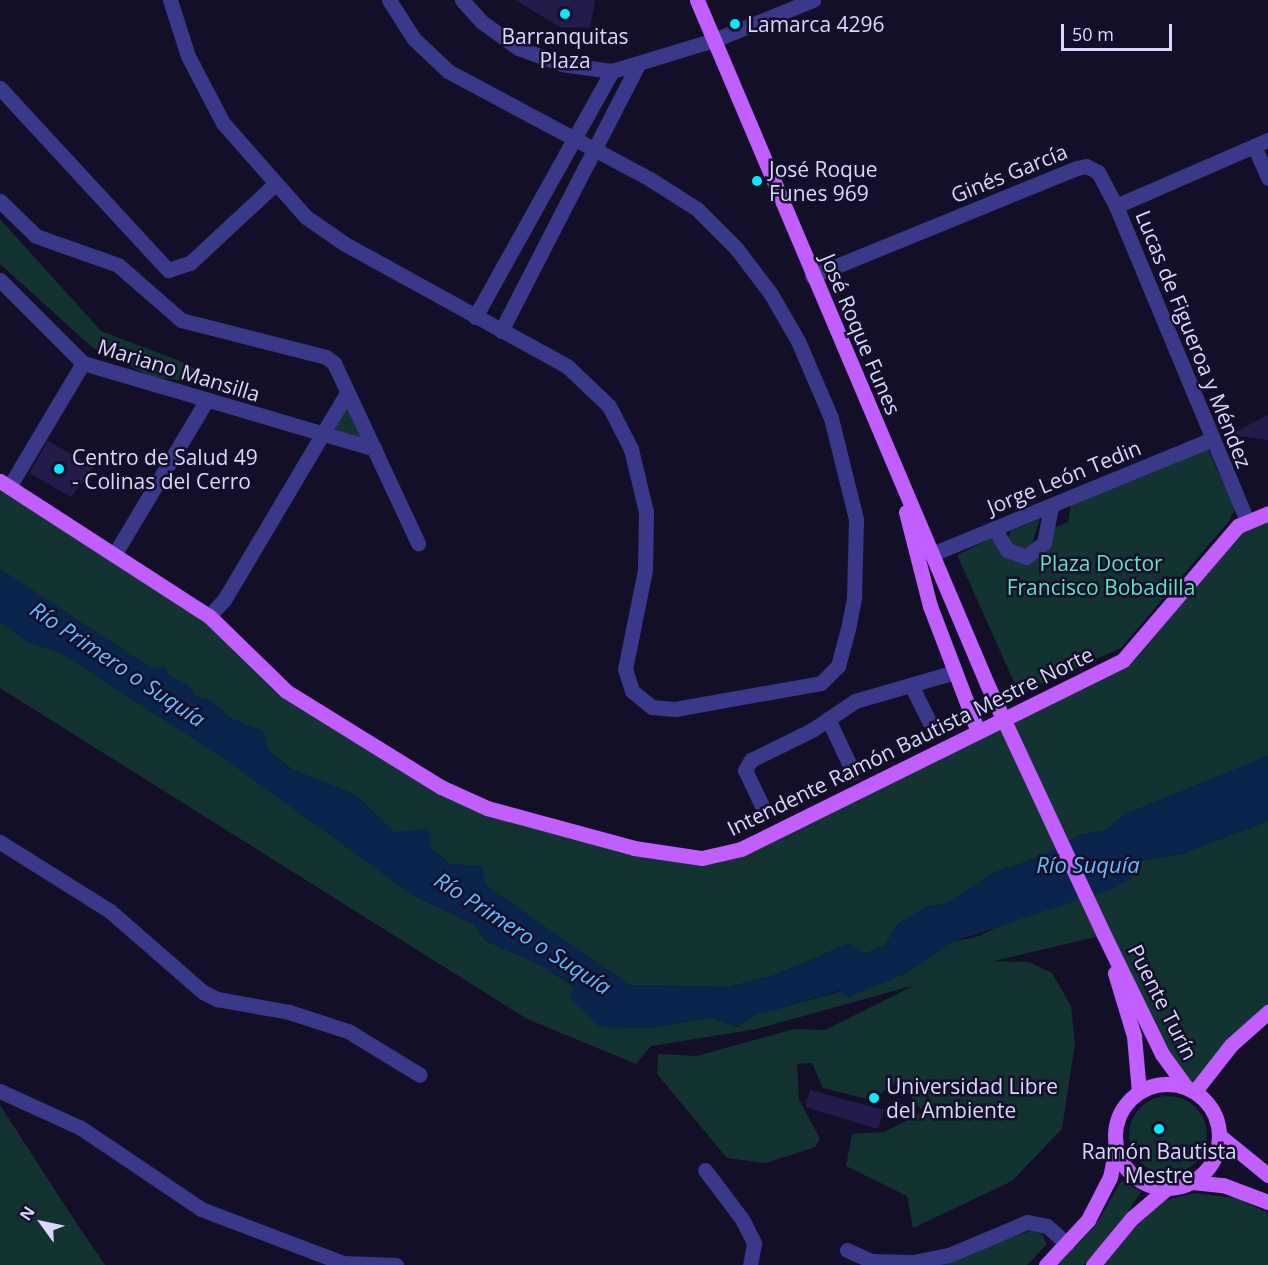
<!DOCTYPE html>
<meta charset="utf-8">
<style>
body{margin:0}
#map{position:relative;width:1268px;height:1265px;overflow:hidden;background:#130f29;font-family:"Open Sans",sans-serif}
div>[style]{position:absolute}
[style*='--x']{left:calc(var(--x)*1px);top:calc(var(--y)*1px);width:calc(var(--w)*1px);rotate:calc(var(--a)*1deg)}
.green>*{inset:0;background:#123331}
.round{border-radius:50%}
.water>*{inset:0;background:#0b244c}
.building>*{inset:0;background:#231b4a}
.minor>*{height:15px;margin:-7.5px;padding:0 7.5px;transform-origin:7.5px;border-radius:7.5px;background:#3a3989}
.major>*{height:15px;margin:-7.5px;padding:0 7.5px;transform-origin:7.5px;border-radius:7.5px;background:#c05eff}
.major>.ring{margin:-7.5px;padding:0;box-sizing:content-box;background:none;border:15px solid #c05eff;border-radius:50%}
.major-bridge>*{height:15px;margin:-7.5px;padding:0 7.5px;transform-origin:7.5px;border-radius:7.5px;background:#c05eff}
.dots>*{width:16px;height:16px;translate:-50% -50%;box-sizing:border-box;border:3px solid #130f29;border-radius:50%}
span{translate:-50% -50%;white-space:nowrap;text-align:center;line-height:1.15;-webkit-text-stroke:5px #130f29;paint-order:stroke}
.poi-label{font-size:21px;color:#dbd7ff}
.left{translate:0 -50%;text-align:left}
.street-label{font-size:21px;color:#dbd7ff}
.park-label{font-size:21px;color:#5ee4c0}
.water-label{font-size:22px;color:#65bbff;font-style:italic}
.north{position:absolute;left:12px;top:1193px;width:60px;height:60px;-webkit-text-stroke:4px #130f29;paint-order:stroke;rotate:303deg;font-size:16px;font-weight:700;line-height:24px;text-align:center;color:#dbd7ff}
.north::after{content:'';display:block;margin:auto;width:21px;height:27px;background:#dbd7ff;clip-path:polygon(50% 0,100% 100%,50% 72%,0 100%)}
.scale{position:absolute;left:1061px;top:24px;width:111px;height:27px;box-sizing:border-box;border:3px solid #dbd7ff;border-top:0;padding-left:8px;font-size:18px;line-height:21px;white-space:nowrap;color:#dbd7ff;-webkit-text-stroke:4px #130f29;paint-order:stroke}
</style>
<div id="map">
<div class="green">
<i style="clip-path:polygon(0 219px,101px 331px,185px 363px,222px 385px,152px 377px,93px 348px,0 264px)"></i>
<i style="clip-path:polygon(346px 400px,369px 444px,334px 433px)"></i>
<i style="clip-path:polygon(1208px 449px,1235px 509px,1229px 521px,1121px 648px,1019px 693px,957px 555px,994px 537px,1003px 556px,1020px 562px,1052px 529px,1068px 522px,1071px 504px)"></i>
<i style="clip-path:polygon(0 488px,209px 616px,272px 679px,469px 801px,634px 848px,719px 856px,1107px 668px,1229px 537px,1268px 513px,1268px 756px,1126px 814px,1104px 831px,1081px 835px,1037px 858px,993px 873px,948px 903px,926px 907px,898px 924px,885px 946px,864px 954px,848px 944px,775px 975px,729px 987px,629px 985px,486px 886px,481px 866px,450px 864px,432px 849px,394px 832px,356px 795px,293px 770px,269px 752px,262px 731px,232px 719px,210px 700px,196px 697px,187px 684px,152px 669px,0 569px)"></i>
<i style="clip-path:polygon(1040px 519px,1031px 547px,1018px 551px,1007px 539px,1011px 531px)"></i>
<i style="clip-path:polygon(0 622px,28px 642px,61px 653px,228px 761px,413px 895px,473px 924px,486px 941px,541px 965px,652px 1028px,710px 1017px,738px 1027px,754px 1015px,902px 975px,952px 942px,979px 936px,1122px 864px,1181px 854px,1268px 821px,1268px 1012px,1195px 1091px,1186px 1087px,1104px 935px,994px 961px,1029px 962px,1052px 973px,1071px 1006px,1075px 1043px,1062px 1129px,1012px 1181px,913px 1228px,907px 1196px,846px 1166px,852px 1134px,884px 1132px,923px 1112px,899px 1081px,871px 1100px,823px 1088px,812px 1063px,797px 1064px,799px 1099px,820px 1139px,815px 1147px,766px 1163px,727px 1158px,657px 1074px,658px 1054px,697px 1056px,794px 1029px,825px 1030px,915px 985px,757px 1029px,651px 1046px,636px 1064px,527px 1019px,0 688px)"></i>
<i class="round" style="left:1129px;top:1096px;width:78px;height:78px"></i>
<i style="clip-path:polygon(0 1105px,75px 1221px,105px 1265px,0 1265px)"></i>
<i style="clip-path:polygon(1122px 1180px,1141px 1192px,1115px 1231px,1083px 1265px,1056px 1265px,1098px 1221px)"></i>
<i style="clip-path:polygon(1194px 1193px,1236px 1198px,1268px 1213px,1268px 1265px,1102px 1265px,1158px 1202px)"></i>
<i style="clip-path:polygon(1030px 1231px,1041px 1232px,1047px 1244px,1027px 1265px,933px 1265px)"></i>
</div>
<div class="water">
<i style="clip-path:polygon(0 569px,152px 669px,166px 668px,169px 676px,187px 684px,196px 697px,210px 700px,232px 719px,263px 731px,269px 753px,293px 770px,356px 795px,394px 832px,429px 829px,432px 849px,450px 864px,482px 866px,486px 886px,629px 985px,729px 987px,775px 975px,848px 944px,865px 954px,885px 946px,898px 924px,926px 907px,948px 903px,993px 873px,1037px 858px,1081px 835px,1104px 831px,1126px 814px,1268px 756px,1268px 821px,1181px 854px,1122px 864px,1132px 878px,1112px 889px,952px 942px,902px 975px,848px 997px,839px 991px,754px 1015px,738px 1027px,710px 1017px,652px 1028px,600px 1027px,570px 998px,574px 988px,541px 965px,486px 941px,473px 924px,413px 895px,228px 761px,61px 653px,28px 642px,0 622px)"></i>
</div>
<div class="building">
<i style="clip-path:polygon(515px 0,595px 0,590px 28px,560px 27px)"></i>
<i style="clip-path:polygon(1268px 415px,1268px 440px,1229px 435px)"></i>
<i style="clip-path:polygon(48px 441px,94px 467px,71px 497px,29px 473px)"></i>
<i style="clip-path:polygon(810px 1090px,884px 1110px,878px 1129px,805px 1107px)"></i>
</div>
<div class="minor">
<i style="--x:170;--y:0;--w:59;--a:72.2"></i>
<i style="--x:188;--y:56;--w:76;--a:62.4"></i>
<i style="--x:223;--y:123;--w:125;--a:48.6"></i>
<i style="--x:306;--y:217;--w:47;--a:34.7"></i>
<i style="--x:345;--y:244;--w:253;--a:28.8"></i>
<i style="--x:567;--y:366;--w:58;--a:43.6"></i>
<i style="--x:609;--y:406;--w:48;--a:62.9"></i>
<i style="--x:631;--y:449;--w:65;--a:76.6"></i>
<i style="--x:646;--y:512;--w:58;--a:91"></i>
<i style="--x:645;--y:570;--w:101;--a:101.4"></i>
<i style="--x:625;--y:669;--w:23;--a:72"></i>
<i style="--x:632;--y:691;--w:26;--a:39"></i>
<i style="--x:652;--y:707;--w:23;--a:5"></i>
<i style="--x:675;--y:709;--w:148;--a:-10.1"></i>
<i style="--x:821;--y:683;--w:24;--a:-45"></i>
<i style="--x:838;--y:666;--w:38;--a:-75"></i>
<i style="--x:848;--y:629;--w:33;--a:-79"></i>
<i style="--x:854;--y:597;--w:78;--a:-88.5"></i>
<i style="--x:856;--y:519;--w:104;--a:-103.9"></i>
<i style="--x:831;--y:418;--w:84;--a:-113.2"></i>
<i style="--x:798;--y:341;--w:54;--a:-119.9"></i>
<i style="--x:771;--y:294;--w:58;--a:-127.3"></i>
<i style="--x:736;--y:248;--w:55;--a:-135"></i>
<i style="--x:697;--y:209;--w:56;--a:-147.4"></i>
<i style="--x:650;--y:179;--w:229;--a:-151.9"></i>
<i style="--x:448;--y:71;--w:47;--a:-136.7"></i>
<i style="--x:414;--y:39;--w:46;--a:-122.7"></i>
<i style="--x:462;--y:0;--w:30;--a:48"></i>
<i style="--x:482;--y:22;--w:44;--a:35.8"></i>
<i style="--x:518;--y:48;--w:47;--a:20"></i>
<i style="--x:562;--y:64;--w:50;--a:8"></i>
<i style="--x:612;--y:71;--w:107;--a:-16.9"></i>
<i style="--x:714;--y:40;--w:107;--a:-22"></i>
<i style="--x:0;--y:88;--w:248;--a:47.3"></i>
<i style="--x:168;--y:270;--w:23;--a:-18"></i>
<i style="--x:190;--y:263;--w:116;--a:-42.9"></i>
<i style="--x:1254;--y:146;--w:35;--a:66"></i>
<i style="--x:0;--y:201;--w:50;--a:44.2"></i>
<i style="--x:36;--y:236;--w:87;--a:19.5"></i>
<i style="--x:118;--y:265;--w:84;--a:41.1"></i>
<i style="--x:181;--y:320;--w:150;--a:14.3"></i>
<i style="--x:326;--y:357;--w:10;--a:37"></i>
<i style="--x:334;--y:363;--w:199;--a:65"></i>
<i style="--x:1116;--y:206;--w:341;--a:67.4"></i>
<i style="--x:812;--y:276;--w:286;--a:-22.2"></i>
<i style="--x:1077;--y:168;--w:9;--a:-13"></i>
<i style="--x:1086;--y:166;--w:13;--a:27"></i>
<i style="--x:1098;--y:172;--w:38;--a:62"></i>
<i style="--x:1116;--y:206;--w:166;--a:-23.5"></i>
<i style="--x:0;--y:280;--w:117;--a:45"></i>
<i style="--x:83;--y:363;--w:304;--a:16.4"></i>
<i style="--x:475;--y:317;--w:282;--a:-60.9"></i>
<i style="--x:501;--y:331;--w:298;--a:-62.8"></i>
<i style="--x:9;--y:487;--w:144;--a:-59.2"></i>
<i style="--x:994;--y:528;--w:26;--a:59"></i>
<i style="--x:1007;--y:550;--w:20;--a:20"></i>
<i style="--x:1026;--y:557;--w:23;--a:-38"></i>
<i style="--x:1044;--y:543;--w:38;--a:-79"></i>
<i style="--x:932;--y:554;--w:303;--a:-22.3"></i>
<i style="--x:114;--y:555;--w:179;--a:-59.1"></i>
<i style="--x:209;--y:616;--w:22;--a:-47"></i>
<i style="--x:224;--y:600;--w:241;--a:-59.3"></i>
<i style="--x:911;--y:685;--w:45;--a:63.4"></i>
<i style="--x:828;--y:719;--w:59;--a:64.7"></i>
<i style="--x:763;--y:808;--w:42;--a:-115.3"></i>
<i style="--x:745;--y:770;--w:12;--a:-59"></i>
<i style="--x:751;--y:760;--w:68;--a:-26.2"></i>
<i style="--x:812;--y:730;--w:52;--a:-34"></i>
<i style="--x:855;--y:701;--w:104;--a:-16.2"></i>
<i style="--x:0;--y:842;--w:130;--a:32.1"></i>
<i style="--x:110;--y:911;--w:123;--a:41.1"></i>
<i style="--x:203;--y:992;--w:16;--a:27"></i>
<i style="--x:217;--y:999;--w:73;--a:10.2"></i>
<i style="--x:289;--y:1012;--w:62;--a:17.9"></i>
<i style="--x:348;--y:1031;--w:84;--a:31.4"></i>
<i style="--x:0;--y:1091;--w:89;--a:24.6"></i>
<i style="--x:81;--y:1128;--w:145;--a:34"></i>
<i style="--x:201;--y:1209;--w:152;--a:20.8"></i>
<i style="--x:343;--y:1263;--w:53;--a:2.2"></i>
<i style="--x:705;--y:1170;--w:61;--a:52.9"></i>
<i style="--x:742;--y:1219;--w:27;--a:63"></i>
<i style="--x:754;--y:1243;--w:22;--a:100"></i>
<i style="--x:847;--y:1250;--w:27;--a:24"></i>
<i style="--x:872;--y:1261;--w:41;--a:1.4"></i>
<i style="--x:913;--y:1262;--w:37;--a:-11"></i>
<i style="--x:949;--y:1255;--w:85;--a:-22.9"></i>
<i style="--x:1027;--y:1222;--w:20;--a:11"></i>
<i style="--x:1047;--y:1226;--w:27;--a:42"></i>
</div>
<div class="major">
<i style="--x:697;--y:0;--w:743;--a:67.02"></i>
<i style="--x:0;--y:481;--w:249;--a:32.9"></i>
<i style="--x:209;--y:616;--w:107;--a:44.2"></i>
<i style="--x:286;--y:691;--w:182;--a:31.8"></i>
<i style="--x:441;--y:787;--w:51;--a:24.5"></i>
<i style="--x:487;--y:808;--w:152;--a:15.2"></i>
<i style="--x:634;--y:848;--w:69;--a:8.4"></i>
<i style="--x:702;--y:858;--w:40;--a:-13"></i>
<i style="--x:741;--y:849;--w:426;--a:-26.3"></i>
<i style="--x:1123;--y:660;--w:177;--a:-49.4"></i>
<i style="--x:1238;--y:526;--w:33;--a:-23"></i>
<i style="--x:906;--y:512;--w:97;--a:75.7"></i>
<i style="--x:930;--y:606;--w:132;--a:69.1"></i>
<i style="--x:1104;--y:935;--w:132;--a:64"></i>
<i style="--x:1162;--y:1054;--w:41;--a:54"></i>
<i style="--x:1115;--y:973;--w:66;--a:73.2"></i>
<i style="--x:1134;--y:1036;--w:56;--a:84.9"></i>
<i class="ring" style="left:1115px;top:1084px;width:89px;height:89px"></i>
<i style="--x:1195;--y:1091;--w:58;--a:-52"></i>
<i style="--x:1231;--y:1045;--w:50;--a:-41.7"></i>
<i style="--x:1220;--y:1136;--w:62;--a:39.1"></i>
<i style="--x:1192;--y:1182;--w:31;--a:6"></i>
<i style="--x:1223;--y:1185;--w:48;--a:20.7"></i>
<i style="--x:1046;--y:1265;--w:62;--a:-47"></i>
<i style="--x:1088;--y:1220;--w:48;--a:-62.9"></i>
<i style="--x:1110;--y:1177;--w:29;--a:-78"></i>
<i style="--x:1093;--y:1265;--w:61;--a:-50.3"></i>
<i style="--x:1132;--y:1218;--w:45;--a:-40.5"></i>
</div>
<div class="major-bridge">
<i style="--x:987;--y:684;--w:277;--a:65"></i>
</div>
<div class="dots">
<i style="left:565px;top:14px;background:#03ebff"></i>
<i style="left:735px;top:24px;background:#03ebff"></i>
<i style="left:757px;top:181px;background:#03ebff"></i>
<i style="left:59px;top:469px;background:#03ebff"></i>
<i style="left:874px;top:1098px;background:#03ebff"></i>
<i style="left:1159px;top:1129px;background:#03ebff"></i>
</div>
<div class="poi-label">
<span class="left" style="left:747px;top:24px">Lamarca 4296</span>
<span style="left:565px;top:48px">Barranquitas<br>Plaza</span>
<span class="left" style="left:769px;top:181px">José Roque<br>Funes 969</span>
<span class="left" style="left:72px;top:469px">Centro de Salud 49<br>- Colinas del Cerro</span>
<span class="left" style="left:886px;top:1098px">Universidad Libre<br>del Ambiente</span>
<span style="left:1159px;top:1163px">Ramón Bautista<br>Mestre</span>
</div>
<div class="street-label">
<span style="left:1009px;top:173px;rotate:-22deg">Ginés García</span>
<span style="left:861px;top:334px;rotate:67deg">José Roque Funes</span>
<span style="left:1194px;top:339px;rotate:68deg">Lucas de Figueroa y Méndez</span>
<span style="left:179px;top:370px;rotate:17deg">Mariano Mansilla</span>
<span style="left:1064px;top:477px;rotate:-22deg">Jorge León Tedin</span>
<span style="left:910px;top:741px;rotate:-26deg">Intendente Ramón Bautista Mestre Norte</span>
<span style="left:1163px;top:1002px;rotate:63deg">Puente Turín</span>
</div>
<div class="park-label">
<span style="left:1101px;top:575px">Plaza Doctor<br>Francisco Bobadilla</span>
</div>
<div class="water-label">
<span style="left:118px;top:664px;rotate:34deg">Río Primero o Suquía</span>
<span style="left:1088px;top:865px">Río Suquía</span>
<span style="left:523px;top:933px;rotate:33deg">Río Primero o Suquía</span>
</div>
<div class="north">N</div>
<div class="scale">50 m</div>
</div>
